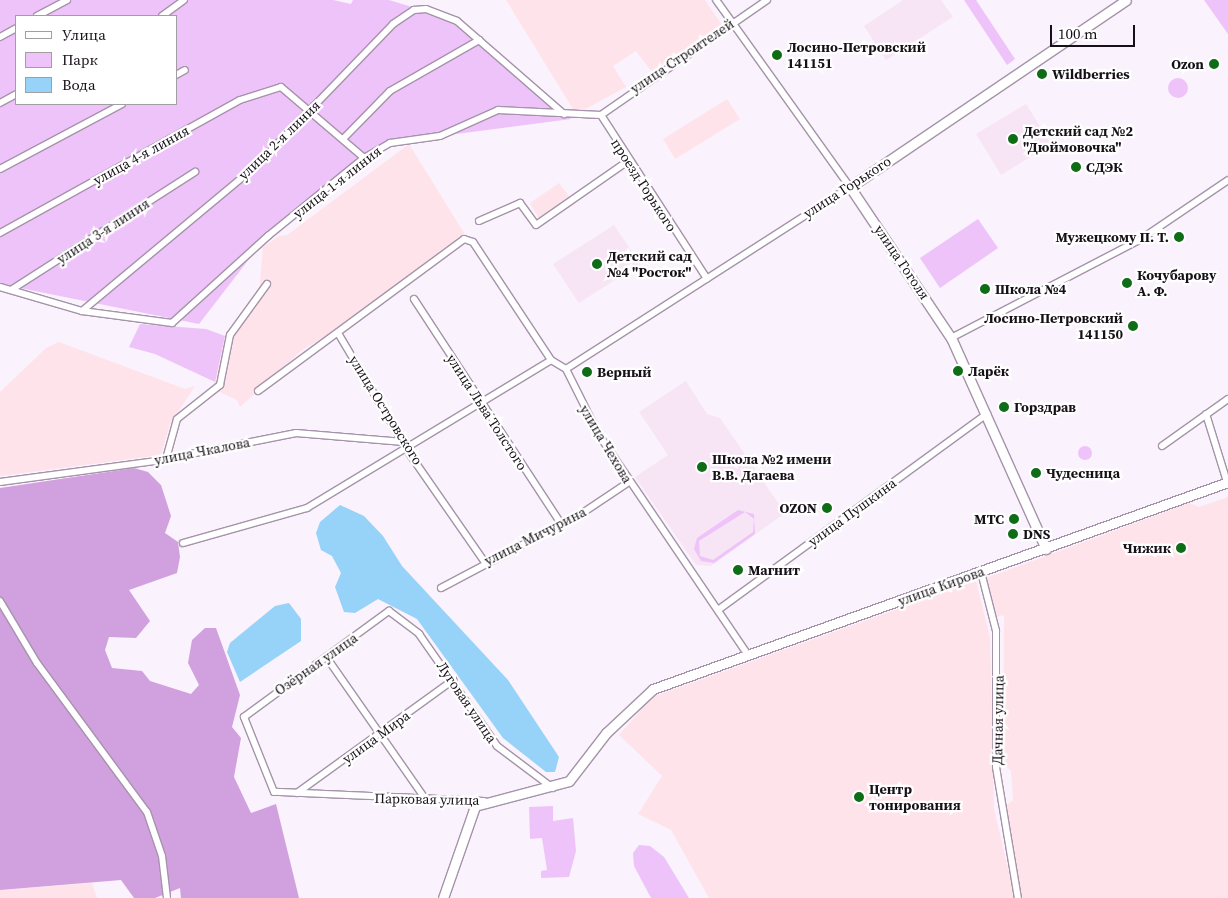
<!DOCTYPE html>
<meta charset="utf-8">
<style>
body{margin:0}
#map{position:relative;width:1228px;height:898px;overflow:hidden;background:#faf2fc;font-family:"Source Serif 4",serif}
div>[style]{position:absolute}
[style*='--x']{left:calc(var(--x)*1px);top:calc(var(--y)*1px);width:calc(var(--w)*1px);rotate:calc(var(--a)*1deg)}
.industrial>*{inset:0;background:#fee4ea}
.education>*{inset:0;background:#f7e5f6}
.green>*{inset:0;background:#eec3f9}
.round{border-radius:50%}
.forest>*{inset:0;background:#d1a0de}
.water>*{inset:0;background:#97d2f9}
.roads{filter:drop-shadow(1px 0 #a593aa) drop-shadow(-1px 0 #a593aa) drop-shadow(0 1px #a593aa) drop-shadow(0 -1px #a593aa)}
.street>*{height:6px;margin:-3px;padding:0 3px;transform-origin:3px;border-radius:3px;background:#fff}
.secondary>*{height:9px;margin:-4.5px;padding:0 4.5px;transform-origin:4.5px;border-radius:4.5px;background:#fff}
.dots>*{width:14px;height:14px;translate:-50% -50%;box-sizing:border-box;border:2px solid #fff;border-radius:50%}
span{translate:-50% -50%;white-space:nowrap;text-align:center;line-height:1.15;-webkit-text-stroke:4.5px #fff;paint-order:stroke}
.poi-label{font-size:14px;color:#171018;font-weight:700}
.left{translate:0 -50%;text-align:left}
.right{translate:-100% -50%;text-align:right}
.street-label{font-size:14px;color:#171018}
.legend{position:absolute;left:15px;top:15px;width:162px;height:90px;box-sizing:border-box;background:#fff;border:1px solid #a29fa3;margin:0;padding:6px 9px;list-style:none;font-size:15px;color:#171018}
.legend li{display:flex;align-items:center;gap:10px;height:25px}
.legend b{width:25px;border:1px solid #a29fa3}
.scale{position:absolute;left:1050px;top:25px;width:85px;height:22px;box-sizing:border-box;border:2px solid #171018;border-top:0;padding-left:6px;font-size:15px;line-height:18px;white-space:nowrap;color:#171018;-webkit-text-stroke:4px #fff;paint-order:stroke}
</style>
<div id="map">
<div class="industrial">
<i style="clip-path:polygon(506px 0,705px 0,722px 25px,651px 71px,636px 51px,613px 66px,626px 87px,576px 114px)"></i>
<i style="clip-path:polygon(727px 99px,740px 119px,675px 159px,663px 139px)"></i>
<i style="clip-path:polygon(409px 144px,466px 236px,337px 330px,302px 350px,240px 407px,237px 400px,213px 389px,225px 336px,259px 292px,263px 247px,279px 236px,287px 235px)"></i>
<i style="clip-path:polygon(559px 183px,575px 204px,542px 224px,530px 203px)"></i>
<i style="clip-path:polygon(59px 342px,185px 389px,195px 386px,170px 424px,161px 455px,0 476px,0 392px,46px 348px)"></i>
<i style="clip-path:polygon(1228px 497px,1228px 898px,1022px 898px,1003px 808px,1013px 800px,1011px 771px,1003px 764px,1004px 615px,996px 617px,986px 578px,1189px 503px,1199px 507px)"></i>
<i style="clip-path:polygon(976px 581px,990px 637px,994px 809px,1015px 898px,709px 898px,671px 830px,638px 814px,662px 776px,619px 735px,652px 697px)"></i>
<i style="clip-path:polygon(92px 883px,97px 898px,0 898px,0 890px)"></i>
</div>
<div class="education">
<i style="clip-path:polygon(903px 0,941px 0,953px 17px,886px 60px,864px 26px)"></i>
<i style="clip-path:polygon(1026px 104px,1051px 144px,1001px 175px,976px 134px)"></i>
<i style="clip-path:polygon(614px 225px,640px 264px,579px 303px,553px 264px)"></i>
<i style="clip-path:polygon(686px 381px,707px 414px,720px 418px,785px 513px,711px 566px,696px 565px,635px 477px,668px 455px,639px 412px)"></i>
</div>
<div class="green">
<i style="clip-path:polygon(evenodd,0 0,333px 0,351px 4px,353px 0,389px 0,452px 19px,571px 119px,387px 143px,270px 232px,199px 324px,0 284px,0 0,16px 16px,176px 16px,176px 104px,16px 104px,16px 16px)"></i>
<i style="clip-path:polygon(964px 0,976px 0,1015px 59px,1007px 65px)"></i>
<i style="clip-path:polygon(1204px 0,1228px 0,1228px 34px)"></i>
<i class="round" style="left:1168px;top:78px;width:20px;height:20px"></i>
<i style="clip-path:polygon(978px 219px,998px 248px,940px 288px,920px 258px)"></i>
<i style="clip-path:polygon(140px 324px,206px 329px,225px 336px,215px 382px,155px 354px,129px 347px)"></i>
<i class="round" style="left:1078px;top:446px;width:14px;height:14px"></i>
<i style="clip-path:polygon(evenodd,738px 510px,754px 514px,755px 534px,714px 563px,701px 561px,694px 549px,697px 538px,738px 510px,745px 512px,754px 519px,753px 532px,713px 560px,700px 556px,699px 541px,745px 512px)"></i>
<i style="clip-path:polygon(553px 806px,553px 821px,573px 818px,576px 851px,569px 877px,541px 878px,541px 871px,547px 870px,542px 838px,530px 839px,529px 807px)"></i>
<i style="clip-path:polygon(639px 845px,650px 846px,664px 857px,689px 898px,651px 898px,634px 866px,633px 853px)"></i>
</div>
<div class="forest">
<i style="clip-path:polygon(134px 468px,148px 472px,161px 485px,171px 516px,165px 533px,178px 542px,180px 557px,177px 573px,129px 590px,150px 621px,136px 638px,109px 637px,105px 650px,112px 668px,142px 671px,150px 681px,191px 694px,199px 685px,188px 663px,192px 640px,205px 628px,216px 628px,240px 695px,232px 727px,241px 738px,234px 777px,251px 813px,276px 804px,299px 898px,181px 898px,180px 888px,155px 898px,134px 898px,121px 880px,0 890px,0 488px)"></i>
</div>
<div class="water">
<i style="clip-path:polygon(340px 505px,364px 516px,383px 536px,402px 566px,508px 680px,559px 757px,555px 772px,546px 772px,503px 738px,417px 619px,378px 599px,355px 613px,344px 612px,335px 587px,341px 573px,332px 556px,321px 550px,316px 533px,320px 522px)"></i>
<i style="clip-path:polygon(289px 603px,301px 619px,301px 641px,240px 682px,227px 652px,230px 643px,275px 606px)"></i>
</div>
<div class="roads">
<div class="street">
<i style="--x:37;--y:16;--w:34;--a:-28"></i>
<i style="--x:162;--y:16;--w:27;--a:-36"></i>
<i style="--x:0;--y:37;--w:18;--a:-29"></i>
<i style="--x:176;--y:75;--w:10;--a:-29"></i>
<i style="--x:0;--y:103;--w:18;--a:-29"></i>
<i style="--x:601;--y:115;--w:202;--a:-34.7"></i>
<i style="--x:601;--y:115;--w:195;--a:57.1"></i>
<i style="--x:343;--y:139;--w:67;--a:-45.6"></i>
<i style="--x:390;--y:91;--w:103;--a:-29.8"></i>
<i style="--x:0;--y:169;--w:138;--a:-28"></i>
<i style="--x:479;--y:221;--w:45;--a:-23.7"></i>
<i style="--x:520;--y:203;--w:27;--a:54"></i>
<i style="--x:536;--y:225;--w:112;--a:-34.8"></i>
<i style="--x:0;--y:233;--w:274;--a:-29"></i>
<i style="--x:240;--y:100;--w:43;--a:-17.6"></i>
<i style="--x:281;--y:87;--w:109;--a:40.5"></i>
<i style="--x:0;--y:287;--w:85;--a:16.3"></i>
<i style="--x:82;--y:311;--w:91;--a:7.6"></i>
<i style="--x:172;--y:323;--w:130;--a:-42.2"></i>
<i style="--x:268;--y:236;--w:124;--a:-39.1"></i>
<i style="--x:364;--y:158;--w:30;--a:-30"></i>
<i style="--x:390;--y:143;--w:50;--a:-8"></i>
<i style="--x:440;--y:136;--w:64;--a:-24.1"></i>
<i style="--x:498;--y:110;--w:103;--a:2.8"></i>
<i style="--x:11;--y:290;--w:219;--a:-32.7"></i>
<i style="--x:414;--y:299;--w:269;--a:56.8"></i>
<i style="--x:82;--y:311;--w:228;--a:-39.8"></i>
<i style="--x:257;--y:165;--w:196;--a:-46"></i>
<i style="--x:393;--y:24;--w:25;--a:-34"></i>
<i style="--x:414;--y:10;--w:12;--a:-5"></i>
<i style="--x:426;--y:9;--w:33;--a:21"></i>
<i style="--x:457;--y:21;--w:142;--a:41"></i>
<i style="--x:338;--y:333;--w:143;--a:59.3"></i>
<i style="--x:411;--y:456;--w:128;--a:55.2"></i>
<i style="--x:951;--y:338;--w:214;--a:-27.5"></i>
<i style="--x:1141;--y:239;--w:105;--a:-34.1"></i>
<i style="--x:566;--y:369;--w:337;--a:-32.7"></i>
<i style="--x:850;--y:187;--w:230;--a:-125.6"></i>
<i style="--x:566;--y:369;--w:74;--a:63.4"></i>
<i style="--x:599;--y:435;--w:266;--a:55.9"></i>
<i style="--x:258;--y:391;--w:256;--a:-36.4"></i>
<i style="--x:464;--y:239;--w:9;--a:18"></i>
<i style="--x:473;--y:242;--w:141;--a:56.5"></i>
<i style="--x:551;--y:360;--w:17;--a:31"></i>
<i style="--x:1206;--y:414;--w:71;--a:72.8"></i>
<i style="--x:1162;--y:446;--w:81;--a:-35.5"></i>
<i style="--x:166;--y:459;--w:41;--a:-74.6"></i>
<i style="--x:177;--y:419;--w:55;--a:-38.3"></i>
<i style="--x:220;--y:385;--w:51;--a:-78.7"></i>
<i style="--x:230;--y:335;--w:63;--a:-54"></i>
<i style="--x:0;--y:482;--w:156;--a:-7.7"></i>
<i style="--x:155;--y:461;--w:144;--a:-11.2"></i>
<i style="--x:296;--y:433;--w:108;--a:4.8"></i>
<i style="--x:183;--y:543;--w:129;--a:-15.8"></i>
<i style="--x:307;--y:508;--w:285;--a:-31.2"></i>
<i style="--x:981;--y:572;--w:61;--a:75.7"></i>
<i style="--x:996;--y:631;--w:136;--a:90"></i>
<i style="--x:996;--y:767;--w:133;--a:80.5"></i>
<i style="--x:441;--y:588;--w:158;--a:-27.9"></i>
<i style="--x:581;--y:514;--w:58;--a:-33.7"></i>
<i style="--x:0;--y:601;--w:72;--a:59.2"></i>
<i style="--x:37;--y:663;--w:185;--a:53.6"></i>
<i style="--x:147;--y:812;--w:46;--a:71.2"></i>
<i style="--x:162;--y:856;--w:42;--a:83.2"></i>
<i style="--x:718;--y:610;--w:333;--a:-36.1"></i>
<i style="--x:327;--y:658;--w:173;--a:55.1"></i>
<i style="--x:297;--y:793;--w:193;--a:-35.9"></i>
<i style="--x:484;--y:801;--w:210;--a:-177.5"></i>
<i style="--x:274;--y:792;--w:81;--a:-111.8"></i>
<i style="--x:244;--y:717;--w:180;--a:-36.2"></i>
<i style="--x:389;--y:611;--w:38;--a:37"></i>
<i style="--x:419;--y:634;--w:136;--a:55.1"></i>
<i style="--x:497;--y:746;--w:70;--a:36.9"></i>
</div>
<div class="secondary">
<i style="--x:1046;--y:549;--w:231;--a:-114.2"></i>
<i style="--x:951;--y:338;--w:182;--a:-123.8"></i>
<i style="--x:850;--y:187;--w:333;--a:-34.1"></i>
<i style="--x:443;--y:898;--w:97;--a:-70.8"></i>
<i style="--x:475;--y:806;--w:97;--a:-14.9"></i>
<i style="--x:569;--y:781;--w:61;--a:-52.4"></i>
<i style="--x:606;--y:733;--w:64;--a:-43.1"></i>
<i style="--x:653;--y:689;--w:611;--a:-19.8"></i>
</div>
</div>
<div class="dots">
<i style="left:777px;top:55px;background:#0f6c17"></i>
<i style="left:1214px;top:64px;background:#0f6c17"></i>
<i style="left:1042px;top:74px;background:#0f6c17"></i>
<i style="left:1013px;top:139px;background:#0f6c17"></i>
<i style="left:1076px;top:167px;background:#0f6c17"></i>
<i style="left:1179px;top:237px;background:#0f6c17"></i>
<i style="left:597px;top:264px;background:#0f6c17"></i>
<i style="left:1127px;top:283px;background:#0f6c17"></i>
<i style="left:985px;top:289px;background:#0f6c17"></i>
<i style="left:1133px;top:326px;background:#0f6c17"></i>
<i style="left:958px;top:371px;background:#0f6c17"></i>
<i style="left:587px;top:372px;background:#0f6c17"></i>
<i style="left:1004px;top:407px;background:#0f6c17"></i>
<i style="left:702px;top:467px;background:#0f6c17"></i>
<i style="left:1036px;top:473px;background:#0f6c17"></i>
<i style="left:827px;top:508px;background:#0f6c17"></i>
<i style="left:1014px;top:519px;background:#0f6c17"></i>
<i style="left:1013px;top:534px;background:#0f6c17"></i>
<i style="left:1181px;top:548px;background:#0f6c17"></i>
<i style="left:738px;top:570px;background:#0f6c17"></i>
<i style="left:859px;top:797px;background:#0f6c17"></i>
</div>
<div class="poi-label">
<span class="left" style="left:787px;top:55px">Лосино-Петровский<br>141151</span>
<span class="right" style="left:1204px;top:64px">Ozon</span>
<span class="left" style="left:1052px;top:74px">Wildberries</span>
<span class="left" style="left:1023px;top:139px">Детский сад №2<br>"Дюймовочка"</span>
<span class="left" style="left:1086px;top:167px">СДЭК</span>
<span class="right" style="left:1169px;top:237px">Мужецкому П. Т.</span>
<span class="left" style="left:607px;top:264px">Детский сад<br>№4 "Росток"</span>
<span class="left" style="left:1137px;top:283px">Кочубарову<br>А. Ф.</span>
<span class="left" style="left:995px;top:289px">Школа №4</span>
<span class="right" style="left:1123px;top:326px">Лосино-Петровский<br>141150</span>
<span class="left" style="left:968px;top:371px">Ларёк</span>
<span class="left" style="left:597px;top:372px">Верный</span>
<span class="left" style="left:1014px;top:407px">Горздрав</span>
<span class="left" style="left:712px;top:467px">Школа №2 имени<br>В.В. Дагаева</span>
<span class="left" style="left:1046px;top:473px">Чудесница</span>
<span class="right" style="left:817px;top:508px">OZON</span>
<span class="right" style="left:1004px;top:519px">МТС</span>
<span class="left" style="left:1023px;top:534px">DNS</span>
<span class="right" style="left:1171px;top:548px">Чижик</span>
<span class="left" style="left:748px;top:570px">Магнит</span>
<span class="left" style="left:869px;top:797px">Центр<br>тонирования</span>
</div>
<div class="street-label">
<span style="left:682px;top:56px;rotate:-34deg">улица Строителей</span>
<span style="left:279px;top:140px;rotate:-44deg">улица 2-я линия</span>
<span style="left:141px;top:155px;rotate:-29deg">улица 4-я линия</span>
<span style="left:337px;top:182px;rotate:-38deg">улица 1-я линия</span>
<span style="left:644px;top:185px;rotate:57deg">проезд Горького</span>
<span style="left:847px;top:187px;rotate:-33deg">улица Горького</span>
<span style="left:103px;top:231px;rotate:-33deg">улица 3-я линия</span>
<span style="left:902px;top:262px;rotate:56deg">улица Гоголя</span>
<span style="left:386px;top:410px;rotate:58deg">улица Островского</span>
<span style="left:487px;top:412px;rotate:57deg">улица Льва Толстого</span>
<span style="left:606px;top:444px;rotate:59deg">улица Чехова</span>
<span style="left:202px;top:451px;rotate:-11deg">улица Чкалова</span>
<span style="left:852px;top:512px;rotate:-36deg">улица Пушкина</span>
<span style="left:535px;top:536px;rotate:-27deg">улица Мичурина</span>
<span style="left:941px;top:586px;rotate:-20deg">улица Кирова</span>
<span style="left:316px;top:664px;rotate:-35deg">Озёрная улица</span>
<span style="left:467px;top:702px;rotate:56deg">Луговая улица</span>
<span style="left:998px;top:720px;rotate:-89deg">Дачная улица</span>
<span style="left:376px;top:737px;rotate:-36deg">улица Мира</span>
<span style="left:427px;top:799px;rotate:1deg">Парковая улица</span>
</div>
<ul class="legend">
<li><b style="height:6px;background:#fff"></b>Улица</li>
<li><b style="height:14px;background:#eec3f9"></b>Парк</li>
<li><b style="height:14px;background:#97d2f9"></b>Вода</li>
</ul>
<div class="scale">100 m</div>
</div>
